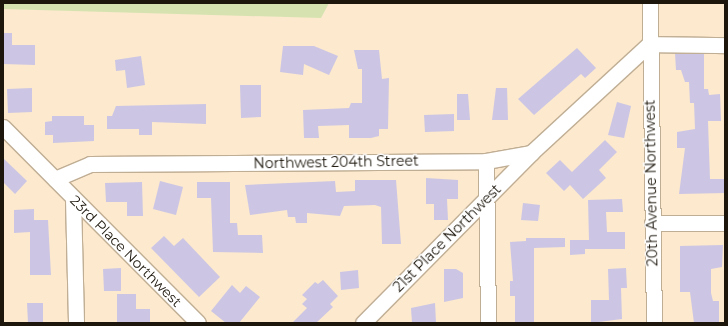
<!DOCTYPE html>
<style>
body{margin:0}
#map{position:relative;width:728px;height:326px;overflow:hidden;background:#fce9ce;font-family:Montserrat,sans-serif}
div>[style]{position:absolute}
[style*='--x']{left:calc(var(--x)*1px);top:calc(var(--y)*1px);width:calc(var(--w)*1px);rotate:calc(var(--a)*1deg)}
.green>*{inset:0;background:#d6e3b0}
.building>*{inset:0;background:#ccc6e4}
.roads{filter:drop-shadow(1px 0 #c0ae94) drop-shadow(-1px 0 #c0ae94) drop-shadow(0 1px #c0ae94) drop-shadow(0 -1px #c0ae94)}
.minor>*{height:15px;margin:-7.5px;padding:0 7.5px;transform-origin:7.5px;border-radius:7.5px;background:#fff}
span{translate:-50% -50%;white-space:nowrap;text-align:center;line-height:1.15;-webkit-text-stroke:3px #fff;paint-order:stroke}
.street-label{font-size:14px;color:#1c160c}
.frame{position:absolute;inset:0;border:4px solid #1c160c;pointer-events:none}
</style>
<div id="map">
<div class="green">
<i style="clip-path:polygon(3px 3px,329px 3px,321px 18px,3px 9px)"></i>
</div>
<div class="building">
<i style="clip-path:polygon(3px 33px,12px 33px,12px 45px,35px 45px,35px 65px,3px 64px)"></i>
<i style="clip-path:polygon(283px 46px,314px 46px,338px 56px,329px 75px,304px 64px,303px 75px,280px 72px)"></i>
<i style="clip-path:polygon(577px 48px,596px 68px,585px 78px,581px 74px,534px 115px,518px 99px)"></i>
<i style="clip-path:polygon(354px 50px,379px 50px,382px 79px,389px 78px,388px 129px,379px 129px,379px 136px,371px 138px,349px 138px,349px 125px,318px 126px,319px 138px,304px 138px,303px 110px,349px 108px,351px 103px,362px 103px,362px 69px,358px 69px)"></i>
<i style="clip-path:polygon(675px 53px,704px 54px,704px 89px,708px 89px,709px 95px,720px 94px,721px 121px,708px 121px,710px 179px,725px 179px,725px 193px,679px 194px,685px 148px,677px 148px,677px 132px,695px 129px,694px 103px,690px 103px,689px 82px,685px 82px,681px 70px,676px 70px)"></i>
<i style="clip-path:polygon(141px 56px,145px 85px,127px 88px,125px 70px,116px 71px,115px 60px)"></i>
<i style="clip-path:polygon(240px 85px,261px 85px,261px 117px,241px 118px)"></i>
<i style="clip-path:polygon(32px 88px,32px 112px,8px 113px,7px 89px)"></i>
<i style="clip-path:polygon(496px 88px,507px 88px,508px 120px,492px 120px)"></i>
<i style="clip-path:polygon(457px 94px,468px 94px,470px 120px,457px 120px)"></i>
<i style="clip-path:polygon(617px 102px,631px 106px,624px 138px,608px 135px)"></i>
<i style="clip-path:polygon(206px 104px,206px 124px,152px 122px,152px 135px,139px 135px,139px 129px,107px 129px,107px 116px,112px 116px,116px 106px)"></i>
<i style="clip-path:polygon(454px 114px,454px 131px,425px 132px,424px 115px)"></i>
<i style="clip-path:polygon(52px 116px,84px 116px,84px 125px,94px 125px,94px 141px,53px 143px,53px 135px,45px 135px,45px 122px,52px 121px)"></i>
<i style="clip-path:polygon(605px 140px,617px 152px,599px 170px,606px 178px,583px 199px,570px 185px,564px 191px,546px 173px,560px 160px,572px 172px)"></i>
<i style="clip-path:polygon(3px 158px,27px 181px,15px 194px,3px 182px)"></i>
<i style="clip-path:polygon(426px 178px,458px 180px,458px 199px,447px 199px,448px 220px,434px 220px,434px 204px,426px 204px)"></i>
<i style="clip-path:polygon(355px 180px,396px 180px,401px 244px,382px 244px,381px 207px,375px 205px,344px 206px,340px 216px,307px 213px,307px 223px,296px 223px,295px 217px,288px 217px,287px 210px,250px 215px,245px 185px,335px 181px,336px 192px,355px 191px)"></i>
<i style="clip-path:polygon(160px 181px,183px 187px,176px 215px,153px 209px)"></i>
<i style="clip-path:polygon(142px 182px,143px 216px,127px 216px,127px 202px,106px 202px,105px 183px)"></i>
<i style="clip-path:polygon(197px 182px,230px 182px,230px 223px,237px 223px,238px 235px,262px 235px,263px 253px,213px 252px,211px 198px,197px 198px)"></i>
<i style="clip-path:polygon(622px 199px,623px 212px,606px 212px,607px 232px,625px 232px,625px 249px,585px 249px,585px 254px,570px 255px,570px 240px,589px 240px,588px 200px)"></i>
<i style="clip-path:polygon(523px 203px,540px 205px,538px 221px,521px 220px)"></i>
<i style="clip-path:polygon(34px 209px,34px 220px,48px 220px,51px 275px,30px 275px,30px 232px,14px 233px,14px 210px)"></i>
<i style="clip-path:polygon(164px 236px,174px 246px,183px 238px,220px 277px,199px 297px,151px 248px)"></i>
<i style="clip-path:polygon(526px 238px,565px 238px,565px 247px,534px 248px,534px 323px,515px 323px,515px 296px,510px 296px,510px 281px,513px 281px,510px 242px,526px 241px)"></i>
<i style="clip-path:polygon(723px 245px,722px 267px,711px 269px,711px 293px,713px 301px,719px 301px,719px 323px,694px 323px,690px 292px,680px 292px,680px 246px)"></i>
<i style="clip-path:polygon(121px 268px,121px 291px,104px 291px,103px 269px)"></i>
<i style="clip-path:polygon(626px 268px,627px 288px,621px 288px,622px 319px,591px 323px,591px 300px,609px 300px,608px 269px)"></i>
<i style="clip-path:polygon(444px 269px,456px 269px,463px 273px,463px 298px,444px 302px)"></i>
<i style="clip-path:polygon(358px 270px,359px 288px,341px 290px,340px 272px)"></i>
<i style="clip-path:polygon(323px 280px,338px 296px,330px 304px,333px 307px,316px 323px,292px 323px,307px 308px,302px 304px,307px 299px,302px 295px,315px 282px,318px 284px)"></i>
<i style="clip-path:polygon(232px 285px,240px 293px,246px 286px,260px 297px,239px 323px,226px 323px,211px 311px)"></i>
<i style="clip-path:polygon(117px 294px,136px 294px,136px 309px,150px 309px,150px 323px,117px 323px)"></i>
<i style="clip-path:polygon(27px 303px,43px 303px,43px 323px,28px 323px)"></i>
<i style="clip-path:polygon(435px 303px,436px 323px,412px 323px,411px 308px)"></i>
</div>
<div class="roads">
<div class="minor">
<i style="--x:650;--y:3;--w:320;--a:89.3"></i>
<i style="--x:649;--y:44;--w:76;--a:0.8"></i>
<i style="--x:3;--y:127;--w:276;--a:45.1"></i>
<i style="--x:486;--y:161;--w:162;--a:89.3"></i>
<i style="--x:55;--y:179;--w:38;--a:-23"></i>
<i style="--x:90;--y:164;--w:396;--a:-0.4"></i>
<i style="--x:486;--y:161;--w:46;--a:-10.1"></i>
<i style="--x:531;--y:153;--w:161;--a:-42.7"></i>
<i style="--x:73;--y:199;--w:124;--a:88.6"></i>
<i style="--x:652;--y:223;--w:73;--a:0"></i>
<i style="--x:363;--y:323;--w:239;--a:-45.3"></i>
</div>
</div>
<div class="street-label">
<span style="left:336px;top:162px;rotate:-1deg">Northwest 204th Street</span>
<span style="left:651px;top:183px;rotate:-91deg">20th Avenue Northwest</span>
<span style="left:447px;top:238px;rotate:-45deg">21st Place Northwest</span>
<span style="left:126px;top:251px;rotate:45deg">23rd Place Northwest</span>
</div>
<div class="frame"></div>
</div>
